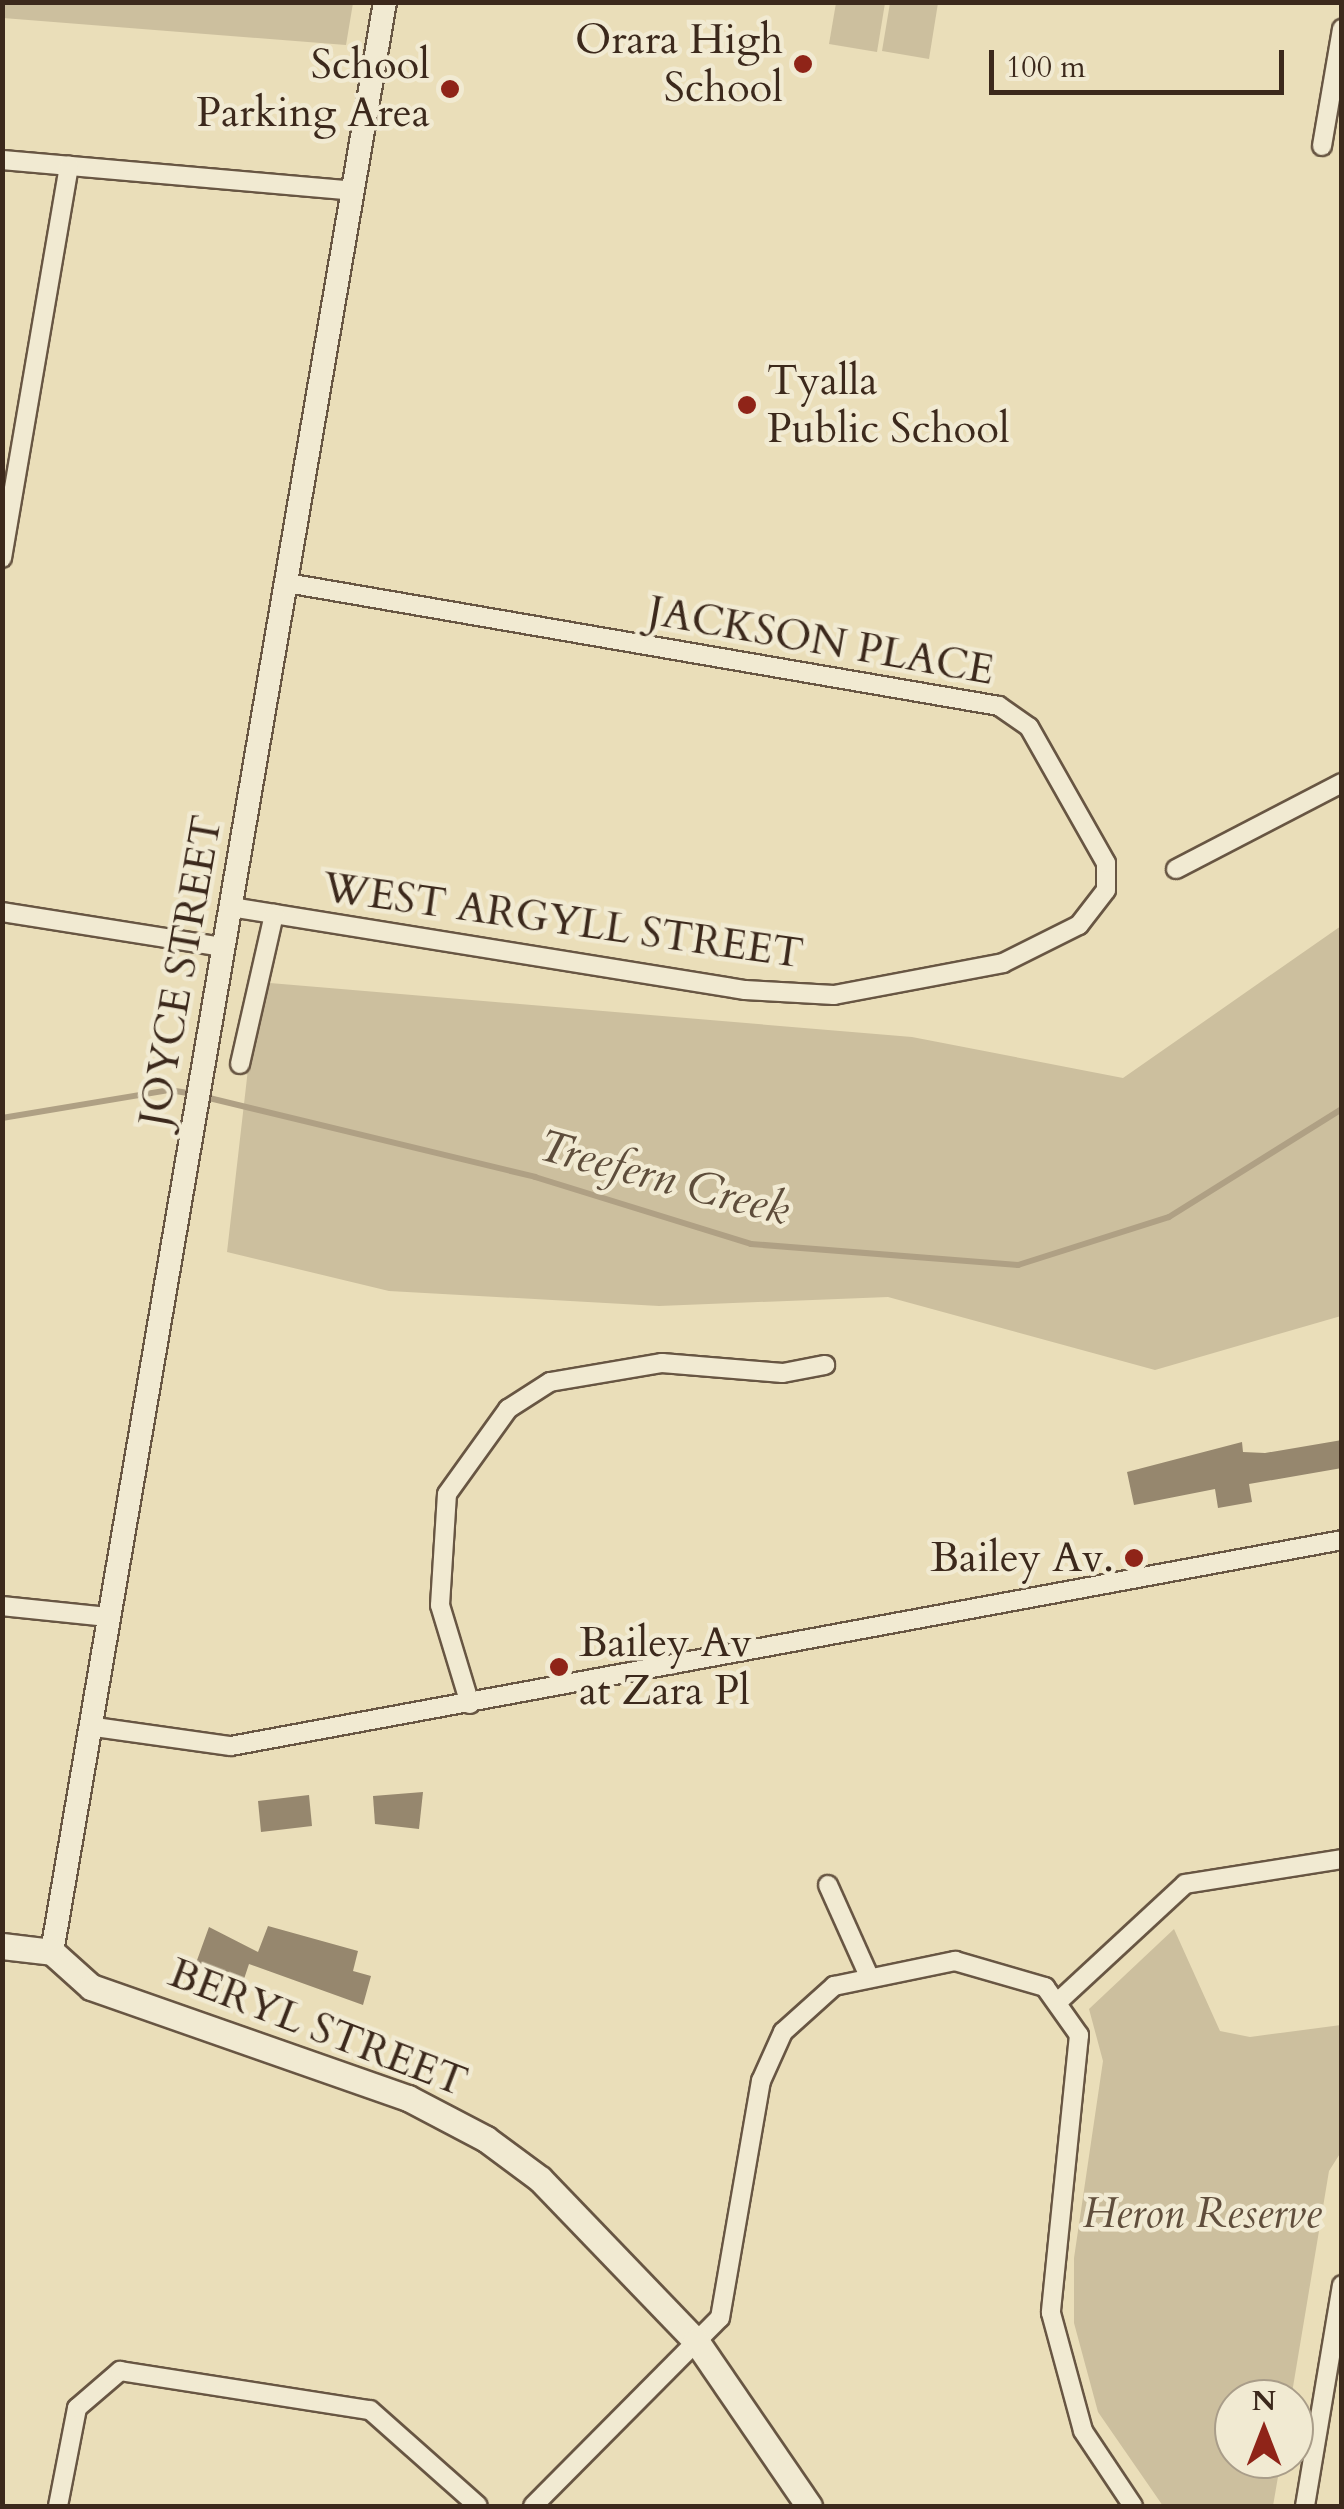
<!DOCTYPE html>
<style>
body{margin:0}
#map{position:relative;width:1344px;height:2509px;overflow:hidden;background:#eadeb9;font-family:Cardo,serif}
div>[style]{position:absolute}
[style*='--x']{left:calc(var(--x)*1px);top:calc(var(--y)*1px);width:calc(var(--w)*1px);rotate:calc(var(--a)*1deg)}
.green>*{inset:0;background:#ccbf9e}
.stream>*{height:6px;margin:-3px;padding:0 3px;transform-origin:3px;border-radius:3px;background:#afa084}
.building>*{inset:0;background:#96876e}
.roads{filter:drop-shadow(2px 0 #685643) drop-shadow(-2px 0 #685643) drop-shadow(0 2px #685643) drop-shadow(0 -2px #685643)}
.minor>*{height:18px;margin:-9px;padding:0 9px;transform-origin:9px;border-radius:9px;background:#f1ead2}
.tertiary>*{height:22px;margin:-11px;padding:0 11px;transform-origin:11px;border-radius:11px;background:#f1ead2}
.secondary>*{height:25px;margin:-12.5px;padding:0 12.5px;transform-origin:12.5px;border-radius:12.5px;background:#f1ead2}
.dots>*{width:28px;height:28px;translate:-50% -50%;box-sizing:border-box;border:5px solid #f1ead2;border-radius:50%}
span{translate:-50% -50%;white-space:nowrap;text-align:center;line-height:1.15;-webkit-text-stroke:9px #f1ead2;paint-order:stroke}
.poi-label{font-size:42px;color:#3c291c}
.right{translate:-100% -50%;text-align:right}
.left{translate:0 -50%;text-align:left}
.street-label{font-size:42px;color:#3c291c}
.park-label{font-size:42px;color:#604e3c;font-style:italic}
.water-label{font-size:45px;color:#5e4d3b;font-style:italic}
.frame{position:absolute;inset:0;border:5px solid #3c291c;pointer-events:none}
.north{position:absolute;left:1214px;top:2379px;width:100px;height:100px;box-sizing:border-box;background:#f1ead2;border:2px solid #a99d89;border-radius:50%;rotate:0deg;font-size:28px;font-weight:700;line-height:40px;text-align:center;color:#3c291c}
.north::after{content:'';display:block;margin:auto;width:35px;height:45px;background:#8f2418;clip-path:polygon(50% 0,100% 100%,50% 72%,0 100%)}
.scale{position:absolute;left:989px;top:50px;width:295px;height:45px;box-sizing:border-box;border:5px solid #3c291c;border-top:0;padding-left:12px;font-size:30px;line-height:35px;white-space:nowrap;color:#3c291c;-webkit-text-stroke:8px #f1ead2;paint-order:stroke}
</style>
<div id="map">
<div class="green">
<i style="clip-path:polygon(2px 3px,3px 2px,353px 3px,346px 45px,3px 18px)"></i>
<i style="clip-path:polygon(836px 3px,885px 3px,877px 52px,829px 44px)"></i>
<i style="clip-path:polygon(890px 3px,938px 3px,929px 59px,882px 51px)"></i>
<i style="clip-path:polygon(1341px 926px,1341px 1316px,1155px 1370px,888px 1297px,659px 1306px,389px 1291px,227px 1252px,258px 982px,912px 1037px,1123px 1078px)"></i>
<i style="clip-path:polygon(1174px 1929px,1220px 2031px,1250px 2037px,1341px 2025px,1341px 2152px,1329px 2171px,1291px 2399px,1234px 2399px,1234px 2459px,1281px 2459px,1273px 2506px,1163px 2506px,1098px 2412px,1074px 2323px,1074px 2258px,1103px 2061px,1089px 2009px)"></i>
</div>
<div class="stream">
<i style="--x:205;--y:1097;--w:340;--a:13.6"></i>
<i style="--x:535;--y:1177;--w:226;--a:17.2"></i>
<i style="--x:751;--y:1244;--w:268;--a:4.5"></i>
<i style="--x:1018;--y:1265;--w:158;--a:-17.6"></i>
<i style="--x:1169;--y:1217;--w:204;--a:-32"></i>
<i style="--x:2;--y:1118;--w:169;--a:-9.5"></i>
<i style="--x:169;--y:1090;--w:24;--a:9"></i>
</div>
<div class="building">
<i style="clip-path:polygon(1342px 1440px,1342px 1468px,1249px 1484px,1252px 1502px,1218px 1508px,1215px 1489px,1134px 1505px,1127px 1472px,1242px 1442px,1243px 1452px,1265px 1453px)"></i>
<i style="clip-path:polygon(423px 1792px,419px 1829px,375px 1824px,373px 1796px)"></i>
<i style="clip-path:polygon(309px 1795px,312px 1826px,261px 1832px,258px 1801px)"></i>
<i style="clip-path:polygon(268px 1926px,358px 1951px,353px 1971px,371px 1976px,363px 2005px,249px 1964px,244px 1979px,196px 1963px,209px 1927px,258px 1952px)"></i>
</div>
<div class="roads">
<div class="minor">
<i style="--x:1322;--y:146;--w:119;--a:-80.3"></i>
<i style="--x:2;--y:160;--w:352;--a:5"></i>
<i style="--x:2;--y:558;--w:398;--a:-80.3"></i>
<i style="--x:1176;--y:869;--w:187;--a:-27.4"></i>
<i style="--x:231;--y:907;--w:521;--a:9.17"></i>
<i style="--x:745;--y:990;--w:89;--a:3.2"></i>
<i style="--x:834;--y:995;--w:172;--a:-10.7"></i>
<i style="--x:1003;--y:963;--w:85;--a:-26.6"></i>
<i style="--x:1079;--y:925;--w:44;--a:-52.4"></i>
<i style="--x:1106;--y:890;--w:27;--a:-90"></i>
<i style="--x:1106;--y:863;--w:156;--a:-119.5"></i>
<i style="--x:1029;--y:727;--w:37;--a:-145"></i>
<i style="--x:999;--y:706;--w:723;--a:-170.2"></i>
<i style="--x:2;--y:912;--w:223;--a:9"></i>
<i style="--x:240;--y:1064;--w:154;--a:-77.2"></i>
<i style="--x:2;--y:1606;--w:107;--a:5.9"></i>
<i style="--x:470;--y:1704;--w:103;--a:-106.9"></i>
<i style="--x:440;--y:1605;--w:111;--a:-86.4"></i>
<i style="--x:447;--y:1494;--w:105;--a:-54.3"></i>
<i style="--x:508;--y:1409;--w:50;--a:-32.7"></i>
<i style="--x:550;--y:1382;--w:114;--a:-9.6"></i>
<i style="--x:662;--y:1363;--w:121;--a:4.7"></i>
<i style="--x:783;--y:1373;--w:43;--a:-10.8"></i>
<i style="--x:95;--y:1727;--w:137;--a:8"></i>
<i style="--x:231;--y:1746;--w:1130;--a:-10.5"></i>
<i style="--x:828;--y:1885;--w:98;--a:65.8"></i>
<i style="--x:1061;--y:1999;--w:169;--a:-42.8"></i>
<i style="--x:1185;--y:1884;--w:159;--a:-9"></i>
<i style="--x:58;--y:2506;--w:100;--a:-79"></i>
<i style="--x:77;--y:2408;--w:57;--a:-40.7"></i>
<i style="--x:120;--y:2371;--w:253;--a:8.9"></i>
<i style="--x:370;--y:2410;--w:144;--a:41.6"></i>
<i style="--x:533;--y:2506;--w:265;--a:-45.2"></i>
<i style="--x:720;--y:2318;--w:241;--a:-80.2"></i>
<i style="--x:761;--y:2081;--w:54;--a:-65.8"></i>
<i style="--x:783;--y:2032;--w:69;--a:-42"></i>
<i style="--x:834;--y:1986;--w:124;--a:-11.7"></i>
<i style="--x:955;--y:1961;--w:94;--a:16.1"></i>
<i style="--x:1045;--y:1987;--w:59;--a:54.7"></i>
<i style="--x:1079;--y:2035;--w:279;--a:95.8"></i>
<i style="--x:1051;--y:2313;--w:122;--a:74.8"></i>
<i style="--x:1083;--y:2431;--w:90;--a:56.3"></i>
<i style="--x:1305;--y:2506;--w:224;--a:-80.5"></i>
</div>
<div class="tertiary">
<i style="--x:52;--y:1952;--w:1978;--a:-80.31"></i>
</div>
<div class="secondary">
<i style="--x:2;--y:1946;--w:50;--a:6.8"></i>
<i style="--x:52;--y:1952;--w:52;--a:41.9"></i>
<i style="--x:91;--y:1987;--w:336;--a:19.3"></i>
<i style="--x:408;--y:2098;--w:88;--a:27.7"></i>
<i style="--x:486;--y:2139;--w:67;--a:36.5"></i>
<i style="--x:540;--y:2179;--w:225;--a:46.1"></i>
<i style="--x:696;--y:2341;--w:200;--a:55.6"></i>
</div>
</div>
<div class="dots">
<i style="left:803px;top:64px;background:#8f2418"></i>
<i style="left:450px;top:89px;background:#8f2418"></i>
<i style="left:747px;top:405px;background:#8f2418"></i>
<i style="left:1134px;top:1558px;background:#8f2418"></i>
<i style="left:559px;top:1667px;background:#8f2418"></i>
</div>
<div class="poi-label">
<span class="right" style="left:783px;top:64px">Orara High<br>School</span>
<span class="right" style="left:430px;top:89px">School<br>Parking Area</span>
<span class="left" style="left:767px;top:405px">Tyalla<br>Public School</span>
<span class="right" style="left:1114px;top:1558px">Bailey Av.</span>
<span class="left" style="left:579px;top:1667px">Bailey Av<br>at Zara Pl</span>
</div>
<div class="street-label">
<span style="left:821px;top:641px;rotate:10deg">JACKSON PLACE</span>
<span style="left:563px;top:921px;rotate:8deg">WEST ARGYLL STREET</span>
<span style="left:181px;top:971px;rotate:-80deg">JOYCE STREET</span>
<span style="left:318px;top:2028px;rotate:21deg">BERYL STREET</span>
</div>
<div class="park-label">
<span style="left:1202px;top:2214px">Heron Reserve</span>
</div>
<div class="water-label">
<span style="left:664px;top:1178px;rotate:15deg">Treefern Creek</span>
</div>
<div class="frame"></div>
<div class="north">N</div>
<div class="scale">100 m</div>
</div>
